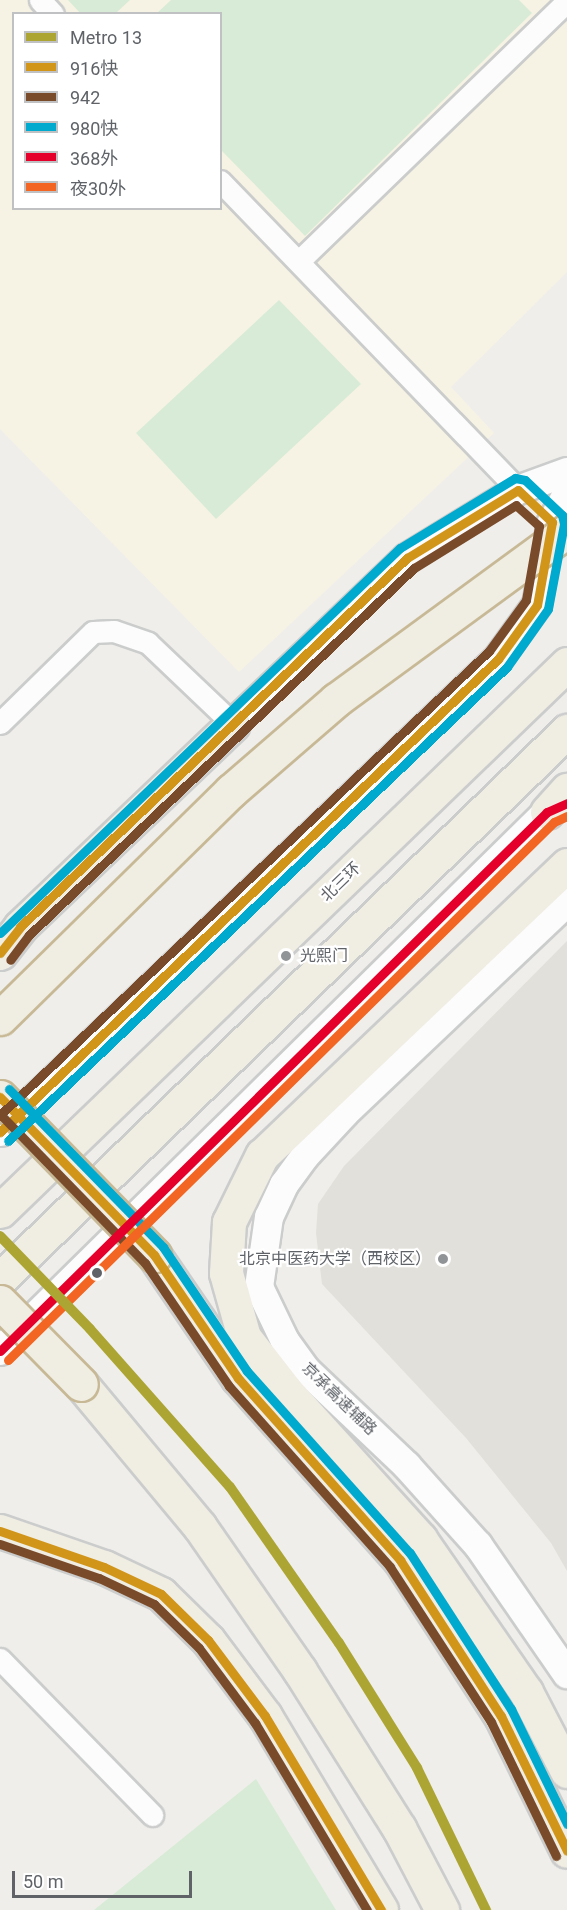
<!DOCTYPE html>
<meta charset="utf-8">
<style>
body{margin:0}
#map{position:relative;width:567px;height:1910px;overflow:hidden;background:#efeeea;font-family:Roboto,"Noto Sans SC",sans-serif}
div>[style]{position:absolute}
[style*='--x']{left:calc(var(--x)*1px);top:calc(var(--y)*1px);width:calc(var(--w)*1px);rotate:calc(var(--a)*1deg)}
.commercial>*{inset:0;background:#f7f3e4}
.education>*{inset:0;background:#e2e0da}
.green>*{inset:0;background:#d8ebd6}
.roads{filter:drop-shadow(2px 0 #cbcccc) drop-shadow(-2px 0 #cbcccc) drop-shadow(0 2px #cbcccc) drop-shadow(0 -2px #cbcccc)}
.street>*{height:21px;margin:-10.5px;padding:0 10.5px;transform-origin:10.5px;border-radius:10.5px;background:#fdfcfc}
.secondary>*{height:28px;margin:-14px;padding:0 14px;transform-origin:14px;border-radius:14px;background:#fdfcfc}
.highway>*{height:33px;margin:-16.5px;padding:0 16.5px;transform-origin:16.5px;border-radius:16.5px;background:#f0ede3}
.bridges{filter:drop-shadow(2px 0 #c8b996) drop-shadow(-2px 0 #c8b996) drop-shadow(0 2px #c8b996) drop-shadow(0 -2px #c8b996)}
.highway-bridge>*{height:33px;margin:-16.5px;padding:0 16.5px;transform-origin:16.5px;border-radius:16.5px;background:#f0ede3}
.bus-1>*{height:9px;margin:-4.5px;padding:0 4.5px;transform-origin:4.5px;border-radius:4.5px;background:#d1951a}
.bus-2>*{height:9px;margin:-4.5px;padding:0 4.5px;transform-origin:4.5px;border-radius:4.5px;background:#7a4b2a}
.bus-3>*{height:9px;margin:-4.5px;padding:0 4.5px;transform-origin:4.5px;border-radius:4.5px;background:#00a9ce}
.bus-4>*{height:9px;margin:-4.5px;padding:0 4.5px;transform-origin:4.5px;border-radius:4.5px;background:#e4002b}
.bus-5>*{height:9px;margin:-4.5px;padding:0 4.5px;transform-origin:4.5px;border-radius:4.5px;background:#f26522}
.metro-1>*{height:10px;margin:-5px;padding:0 5px;transform-origin:5px;border-radius:5px;background:#aca534}
.dots>*{width:16px;height:16px;translate:-50% -50%;box-sizing:border-box;border:3px solid #fff;border-radius:50%}
span{translate:-50% -50%;white-space:nowrap;text-align:center;line-height:1.15;-webkit-text-stroke:4.5px #fff;paint-order:stroke}
.street-label{font-size:16px;color:#5f6368}
.poi-label{font-size:16px;color:#5f6368}
.left{translate:0 -50%;text-align:left}
.right{translate:-100% -50%;text-align:right}
.legend{position:absolute;left:12px;top:12px;width:210px;height:198px;box-sizing:border-box;background:#fff;border:2px solid #bfc1c3;margin:0;padding:8px 10px;list-style:none;font-size:18px;color:#5f6368}
.legend li{display:flex;align-items:center;gap:12px;height:30px}
.legend b{width:30px;border:2px solid #bfc1c3}
.scale{position:absolute;left:12px;top:1871px;width:180px;height:27px;box-sizing:border-box;border:3px solid #5f6368;border-top:0;padding-left:8px;font-size:18px;line-height:21px;white-space:nowrap;color:#5f6368;-webkit-text-stroke:4px #fff;paint-order:stroke}
</style>
<div id="map">
<div class="commercial">
<i style="clip-path:polygon(evenodd,0 0,567px 0,567px 272px,451px 387px,494px 433px,239px 672px,0 429px,0 0,14px 14px,220px 14px,220px 208px,14px 208px,14px 14px)"></i>
</div>
<div class="education">
<i style="clip-path:polygon(567px 941px,567px 1571px,551px 1543px,466px 1438px,322px 1284px,316px 1233px,318px 1204px,344px 1166px)"></i>
</div>
<div class="green">
<i style="clip-path:polygon(68px 0,130px 0,116px 13px,81px 14px)"></i>
<i style="clip-path:polygon(171px 0,519px 0,532px 13px,305px 236px,221px 150px,220px 14px,157px 13px)"></i>
<i style="clip-path:polygon(279px 300px,361px 384px,216px 519px,136px 433px)"></i>
<i style="clip-path:polygon(256px 1779px,336px 1910px,94px 1910px)"></i>
</div>
<div class="roads">
<div class="street">
<i style="--x:40;--y:0;--w:19;--a:47"></i>
<i style="--x:220;--y:181;--w:429;--a:46"></i>
<i style="--x:300;--y:260;--w:372;--a:-44.1"></i>
<i style="--x:0;--y:723;--w:130;--a:-44.4"></i>
<i style="--x:93;--y:632;--w:21;--a:-3"></i>
<i style="--x:114;--y:631;--w:36;--a:19"></i>
<i style="--x:148;--y:643;--w:117;--a:43.6"></i>
<i style="--x:0;--y:1659;--w:218;--a:45.7"></i>
</div>
<div class="secondary">
<i style="--x:233;--y:724;--w:240;--a:-43.7"></i>
<i style="--x:407;--y:558;--w:130;--a:-31.5"></i>
<i style="--x:518;--y:490;--w:52;--a:-20.2"></i>
<i style="--x:567;--y:902;--w:306;--a:136.5"></i>
<i style="--x:345;--y:1113;--w:59;--a:132.9"></i>
<i style="--x:305;--y:1156;--w:36;--a:126"></i>
<i style="--x:284;--y:1185;--w:35;--a:115"></i>
<i style="--x:269;--y:1217;--w:71;--a:98.1"></i>
<i style="--x:259;--y:1287;--w:60;--a:64.3"></i>
<i style="--x:285;--y:1341;--w:36;--a:54"></i>
<i style="--x:306;--y:1370;--w:139;--a:43.5"></i>
<i style="--x:407;--y:1466;--w:106;--a:48.1"></i>
<i style="--x:478;--y:1545;--w:157;--a:55.4"></i>
<i style="--x:0;--y:1132;--w:687;--a:-43.53"></i>
<i style="--x:498;--y:659;--w:67;--a:-54.2"></i>
<i style="--x:537;--y:605;--w:84;--a:-79.8"></i>
<i style="--x:552;--y:522;--w:32;--a:-62"></i>
<i style="--x:0;--y:1351;--w:768;--a:-44.58"></i>
<i style="--x:547;--y:812;--w:22;--a:-24"></i>
</div>
<div class="highway">
<i style="--x:547;--y:812;--w:30;--a:-48"></i>
<i style="--x:567;--y:865;--w:421;--a:136.4"></i>
<i style="--x:262;--y:1155;--w:75;--a:116.2"></i>
<i style="--x:229;--y:1222;--w:51;--a:93.4"></i>
<i style="--x:226;--y:1273;--w:66;--a:74.3"></i>
<i style="--x:244;--y:1337;--w:68;--a:52.1"></i>
<i style="--x:286;--y:1391;--w:200;--a:47.8"></i>
<i style="--x:420;--y:1539;--w:186;--a:55.3"></i>
<i style="--x:526;--y:1692;--w:89;--a:62.6"></i>
<i style="--x:0;--y:953;--w:33;--a:-52"></i>
<i style="--x:20;--y:927;--w:294;--a:-43.6"></i>
<i style="--x:0;--y:1211;--w:788;--a:-43.97"></i>
<i style="--x:154;--y:1255;--w:149;--a:55.7"></i>
<i style="--x:238;--y:1378;--w:244;--a:48.3"></i>
<i style="--x:400;--y:1560;--w:186;--a:57.1"></i>
<i style="--x:501;--y:1716;--w:150;--a:63.9"></i>
<i style="--x:0;--y:1279;--w:789;--a:-44.02"></i>
<i style="--x:81;--y:1384;--w:186;--a:50.2"></i>
<i style="--x:200;--y:1527;--w:175;--a:55.2"></i>
<i style="--x:300;--y:1671;--w:186;--a:57.8"></i>
<i style="--x:399;--y:1828;--w:93;--a:62.3"></i>
<i style="--x:0;--y:1531;--w:110;--a:19.1"></i>
<i style="--x:104;--y:1567;--w:63;--a:25.3"></i>
<i style="--x:161;--y:1594;--w:66;--a:44.4"></i>
<i style="--x:208;--y:1640;--w:95;--a:53.1"></i>
<i style="--x:265;--y:1716;--w:226;--a:59.1"></i>
</div>
</div>
<div class="bridges">
<div class="highway-bridge">
<i style="--x:0;--y:1018;--w:324;--a:-44.5"></i>
<i style="--x:231;--y:791;--w:139;--a:-40.9"></i>
<i style="--x:336;--y:700;--w:286;--a:-36.2"></i>
<i style="--x:0;--y:1097;--w:221;--a:45.7"></i>
<i style="--x:0;--y:1302;--w:115;--a:45.4"></i>
</div>
</div>
<div class="bus-1">
<i style="--x:0;--y:953;--w:33;--a:-52"></i>
<i style="--x:20;--y:927;--w:535;--a:-43.64"></i>
<i style="--x:407;--y:558;--w:130;--a:-31.5"></i>
<i style="--x:518;--y:490;--w:47;--a:43.3"></i>
<i style="--x:552;--y:522;--w:84;--a:100.2"></i>
<i style="--x:537;--y:605;--w:67;--a:125.8"></i>
<i style="--x:498;--y:659;--w:687;--a:136.47"></i>
<i style="--x:0;--y:1097;--w:221;--a:45.7"></i>
<i style="--x:154;--y:1255;--w:149;--a:55.7"></i>
<i style="--x:238;--y:1378;--w:244;--a:48.3"></i>
<i style="--x:400;--y:1560;--w:186;--a:57.1"></i>
<i style="--x:501;--y:1716;--w:150;--a:63.9"></i>
<i style="--x:0;--y:1531;--w:110;--a:19.1"></i>
<i style="--x:104;--y:1567;--w:63;--a:25.3"></i>
<i style="--x:161;--y:1594;--w:66;--a:44.4"></i>
<i style="--x:208;--y:1640;--w:95;--a:53.1"></i>
<i style="--x:265;--y:1716;--w:226;--a:59.1"></i>
</div>
<div class="bus-2">
<i style="--x:0;--y:1114;--w:208;--a:45.8"></i>
<i style="--x:145;--y:1263;--w:149;--a:55.7"></i>
<i style="--x:229;--y:1386;--w:242;--a:48.3"></i>
<i style="--x:390;--y:1567;--w:185;--a:56.9"></i>
<i style="--x:491;--y:1722;--w:149;--a:64.1"></i>
<i style="--x:0;--y:1115;--w:674;--a:-43.5"></i>
<i style="--x:489;--y:651;--w:63;--a:-54"></i>
<i style="--x:526;--y:600;--w:75;--a:-80"></i>
<i style="--x:539;--y:526;--w:31;--a:-138"></i>
<i style="--x:516;--y:505;--w:120;--a:148.3"></i>
<i style="--x:414;--y:568;--w:532;--a:136.37"></i>
<i style="--x:29;--y:935;--w:31;--a:127"></i>
<i style="--x:0;--y:1544;--w:105;--a:19"></i>
<i style="--x:99;--y:1578;--w:61;--a:25.3"></i>
<i style="--x:154;--y:1604;--w:63;--a:44.4"></i>
<i style="--x:199;--y:1648;--w:94;--a:53.3"></i>
<i style="--x:255;--y:1723;--w:218;--a:59.1"></i>
</div>
<div class="bus-3">
<i style="--x:0;--y:933;--w:555;--a:-43.91"></i>
<i style="--x:400;--y:548;--w:135;--a:-31.3"></i>
<i style="--x:515;--y:478;--w:10;--a:11"></i>
<i style="--x:525;--y:480;--w:51;--a:43.4"></i>
<i style="--x:562;--y:515;--w:9;--a:77"></i>
<i style="--x:564;--y:524;--w:86;--a:100.7"></i>
<i style="--x:548;--y:609;--w:71;--a:125.3"></i>
<i style="--x:507;--y:667;--w:688;--a:136.47"></i>
<i style="--x:9;--y:1089;--w:221;--a:45.7"></i>
<i style="--x:163;--y:1247;--w:150;--a:55.9"></i>
<i style="--x:247;--y:1371;--w:244;--a:48.2"></i>
<i style="--x:410;--y:1553;--w:186;--a:57.1"></i>
<i style="--x:511;--y:1709;--w:128;--a:64"></i>
</div>
<div class="bus-4">
<i style="--x:0;--y:1351;--w:768;--a:-44.58"></i>
<i style="--x:547;--y:812;--w:22;--a:-24"></i>
</div>
<div class="bus-5">
<i style="--x:8;--y:1360;--w:767;--a:-44.58"></i>
<i style="--x:554;--y:822;--w:14;--a:-25"></i>
</div>
<div class="metro-1">
<i style="--x:0;--y:1236;--w:129;--a:45.9"></i>
<i style="--x:90;--y:1329;--w:211;--a:48.5"></i>
<i style="--x:230;--y:1487;--w:190;--a:55.1"></i>
<i style="--x:339;--y:1643;--w:147;--a:58"></i>
<i style="--x:417;--y:1768;--w:158;--a:64.1"></i>
</div>
<div class="dots">
<i style="left:286px;top:956px;background:#919496"></i>
<i style="left:443px;top:1259px;background:#919496"></i>
<i style="left:97px;top:1273px;background:#5f6368"></i>
</div>
<div class="street-label">
<span style="left:341px;top:882px;rotate:-44deg">北三环</span>
<span style="left:339px;top:1399px;rotate:44deg">京承高速辅路</span>
</div>
<div class="poi-label">
<span class="left" style="left:300px;top:956px">光熙门</span>
<span class="right" style="left:431px;top:1259px">北京中医药大学（西校区）</span>
</div>
<ul class="legend">
<li><b style="height:8px;background:#aca534"></b>Metro 13</li>
<li><b style="height:8px;background:#d1951a"></b>916快</li>
<li><b style="height:8px;background:#7a4b2a"></b>942</li>
<li><b style="height:8px;background:#00a9ce"></b>980快</li>
<li><b style="height:8px;background:#e4002b"></b>368外</li>
<li><b style="height:8px;background:#f26522"></b>夜30外</li>
</ul>
<div class="scale">50 m</div>
</div>
